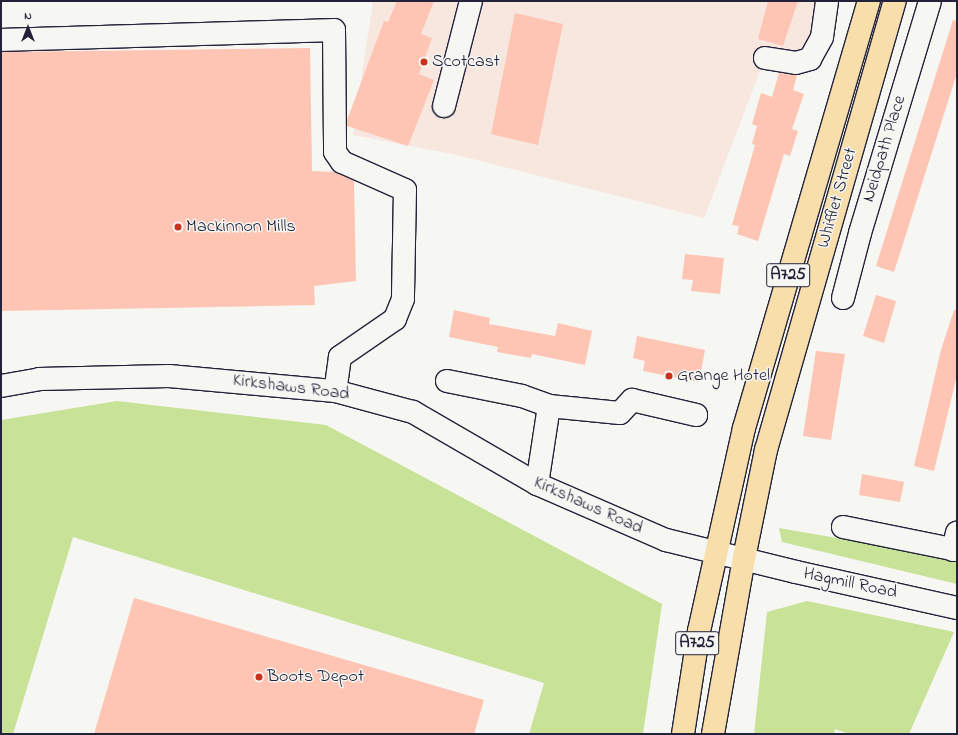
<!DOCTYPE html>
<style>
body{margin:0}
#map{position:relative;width:958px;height:735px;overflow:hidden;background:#f6f6f2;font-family:"Indie Flower",sans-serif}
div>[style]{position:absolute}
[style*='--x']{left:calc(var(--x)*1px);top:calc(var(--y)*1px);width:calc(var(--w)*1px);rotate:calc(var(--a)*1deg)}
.built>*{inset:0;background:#f8e7df}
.green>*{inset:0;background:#c8e298}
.building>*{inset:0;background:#fec4b4}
.roads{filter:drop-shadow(1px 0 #22223b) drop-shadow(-1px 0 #22223b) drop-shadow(0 1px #22223b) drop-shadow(0 -1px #22223b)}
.minor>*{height:22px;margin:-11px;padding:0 11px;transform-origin:11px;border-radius:11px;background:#f6f6f2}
.major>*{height:22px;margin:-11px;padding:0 11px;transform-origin:11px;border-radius:11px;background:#f8deab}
.dots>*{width:11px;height:11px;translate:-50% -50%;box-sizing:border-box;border:2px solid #f6f6f2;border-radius:50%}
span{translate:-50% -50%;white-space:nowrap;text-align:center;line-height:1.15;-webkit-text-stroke:3px #f6f6f2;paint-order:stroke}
.shield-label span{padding:1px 3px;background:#f6f6f2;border:1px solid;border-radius:3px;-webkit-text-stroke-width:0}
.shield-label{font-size:17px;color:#22223b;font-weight:700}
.poi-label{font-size:18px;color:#22223b}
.left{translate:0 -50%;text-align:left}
.street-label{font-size:18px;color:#22223b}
.frame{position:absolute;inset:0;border:2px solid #22223b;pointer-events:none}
.north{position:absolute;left:8px;top:8px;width:40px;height:40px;-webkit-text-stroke:3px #f6f6f2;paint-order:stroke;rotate:0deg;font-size:11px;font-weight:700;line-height:16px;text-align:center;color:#22223b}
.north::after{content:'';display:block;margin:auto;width:14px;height:18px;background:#22223b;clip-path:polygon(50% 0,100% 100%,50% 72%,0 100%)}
</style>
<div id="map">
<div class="built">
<i style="clip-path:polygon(373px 1px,817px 1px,804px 70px,765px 58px,704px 218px,457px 155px,353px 135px)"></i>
</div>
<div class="green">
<i style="clip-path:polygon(117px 401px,326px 425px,662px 604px,643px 734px,529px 734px,544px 683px,73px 537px,13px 734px,1px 734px,1px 420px)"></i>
<i style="clip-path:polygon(779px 528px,957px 559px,957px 584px,782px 542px)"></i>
<i style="clip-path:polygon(807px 601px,954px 632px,909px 734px,849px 734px,835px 729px,834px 734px,754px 734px,767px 612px)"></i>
</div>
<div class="building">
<i style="clip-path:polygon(397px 1px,434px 1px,421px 34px,432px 38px,419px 74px,434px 80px,408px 146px,347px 126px,347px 120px,384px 21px,388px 22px)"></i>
<i style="clip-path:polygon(768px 1px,798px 1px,783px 46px,758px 39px)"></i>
<i style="clip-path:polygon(515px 13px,563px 24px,538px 145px,491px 134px)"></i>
<i style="clip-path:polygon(953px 20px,957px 21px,957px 73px,894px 272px,876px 266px)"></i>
<i style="clip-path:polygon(310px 48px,312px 171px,335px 172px,354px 181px,356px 281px,314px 286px,315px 305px,1px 311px,1px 52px)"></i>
<i style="clip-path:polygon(779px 73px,797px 75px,793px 90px,804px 94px,792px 129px,798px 131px,790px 156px,784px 154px,758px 241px,737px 234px,739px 226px,732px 225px,755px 145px,752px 144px,757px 126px,752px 124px,761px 93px,772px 97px)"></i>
<i style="clip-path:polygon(685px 254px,724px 258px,720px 294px,691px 291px,693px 280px,682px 279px)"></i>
<i style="clip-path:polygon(876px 295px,896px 301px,884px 343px,863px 336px)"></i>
<i style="clip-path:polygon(454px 310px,490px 318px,489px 324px,555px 336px,558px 323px,592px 331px,585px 365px,532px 354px,531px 358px,497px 352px,498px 347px,449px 337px)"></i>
<i style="clip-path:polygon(954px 310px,957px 310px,957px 375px,934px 471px,914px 466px,941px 350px)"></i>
<i style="clip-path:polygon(637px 336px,705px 350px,699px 382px,643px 371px,645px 361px,633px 358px)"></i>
<i style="clip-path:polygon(816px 351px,845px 354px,831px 440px,803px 436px)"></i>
<i style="clip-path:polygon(862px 474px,904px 482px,900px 502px,859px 495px)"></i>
<i style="clip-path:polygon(134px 598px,484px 700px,474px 734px,94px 734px)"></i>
</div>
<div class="roads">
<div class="minor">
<i style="--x:1;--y:40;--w:333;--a:-1.7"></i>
<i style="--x:334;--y:30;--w:122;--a:89.5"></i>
<i style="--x:335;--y:152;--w:12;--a:55"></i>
<i style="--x:342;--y:162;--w:69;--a:24"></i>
<i style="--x:405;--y:190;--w:109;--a:91.1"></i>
<i style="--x:403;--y:299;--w:22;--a:112"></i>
<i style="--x:395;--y:319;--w:67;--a:145.4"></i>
<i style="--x:340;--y:357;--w:34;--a:98"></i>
<i style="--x:765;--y:58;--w:31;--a:9"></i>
<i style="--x:796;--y:63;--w:15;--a:-16"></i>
<i style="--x:810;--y:59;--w:25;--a:-61"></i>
<i style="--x:822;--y:37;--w:36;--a:-82"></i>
<i style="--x:444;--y:106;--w:108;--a:-75.6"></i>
<i style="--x:843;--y:298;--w:67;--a:-75.3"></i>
<i style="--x:860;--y:233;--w:242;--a:-73.2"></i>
<i style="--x:447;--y:381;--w:76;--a:11.3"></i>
<i style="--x:522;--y:396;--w:29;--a:20"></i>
<i style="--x:549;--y:406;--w:79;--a:98.7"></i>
<i style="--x:1;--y:386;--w:39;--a:-10"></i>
<i style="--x:39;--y:379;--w:130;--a:-1.3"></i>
<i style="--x:169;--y:376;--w:167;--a:5.2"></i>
<i style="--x:335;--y:391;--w:81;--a:15.1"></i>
<i style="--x:413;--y:412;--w:143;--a:30.1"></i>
<i style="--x:537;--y:484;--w:141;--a:23.5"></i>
<i style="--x:666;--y:540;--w:134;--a:13.8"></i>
<i style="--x:796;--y:572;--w:165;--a:12.6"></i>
<i style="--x:549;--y:406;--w:71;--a:5.6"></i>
<i style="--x:620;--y:413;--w:18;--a:-47"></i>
<i style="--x:632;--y:400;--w:66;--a:13.2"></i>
<i style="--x:843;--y:527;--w:116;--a:11.4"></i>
<i style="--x:953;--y:550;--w:18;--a:-77"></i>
</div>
<div class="major">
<i style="--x:683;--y:734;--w:104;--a:-81.2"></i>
<i style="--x:699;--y:631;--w:208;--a:-77.5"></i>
<i style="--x:744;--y:428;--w:445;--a:-73.7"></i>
<i style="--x:713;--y:734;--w:179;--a:-80"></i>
<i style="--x:744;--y:558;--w:110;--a:-78.5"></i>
<i style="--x:766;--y:450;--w:467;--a:-74"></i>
</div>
</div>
<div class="dots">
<i style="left:424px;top:62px;background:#c8321e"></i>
<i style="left:178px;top:227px;background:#c8321e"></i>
<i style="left:669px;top:376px;background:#c8321e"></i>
<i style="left:259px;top:677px;background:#c8321e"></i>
</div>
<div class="shield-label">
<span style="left:788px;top:275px">A725</span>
<span style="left:697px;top:643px">A725</span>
</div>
<div class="poi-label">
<span class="left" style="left:432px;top:62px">Scotcast</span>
<span class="left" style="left:186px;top:227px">Mackinnon Mills</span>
<span class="left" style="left:677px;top:376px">Grange Hotel</span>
<span class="left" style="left:267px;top:677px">Boots Depot</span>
</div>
<div class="street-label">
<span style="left:885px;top:149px;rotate:-73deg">Neidpath Place</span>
<span style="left:838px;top:198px;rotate:-74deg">Whifflet Street</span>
<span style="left:291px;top:388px;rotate:7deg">Kirkshaws Road</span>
<span style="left:588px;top:506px;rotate:24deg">Kirkshaws Road</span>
<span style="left:850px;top:584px;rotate:12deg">Hagmill Road</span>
</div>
<div class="frame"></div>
<div class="north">N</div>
</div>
